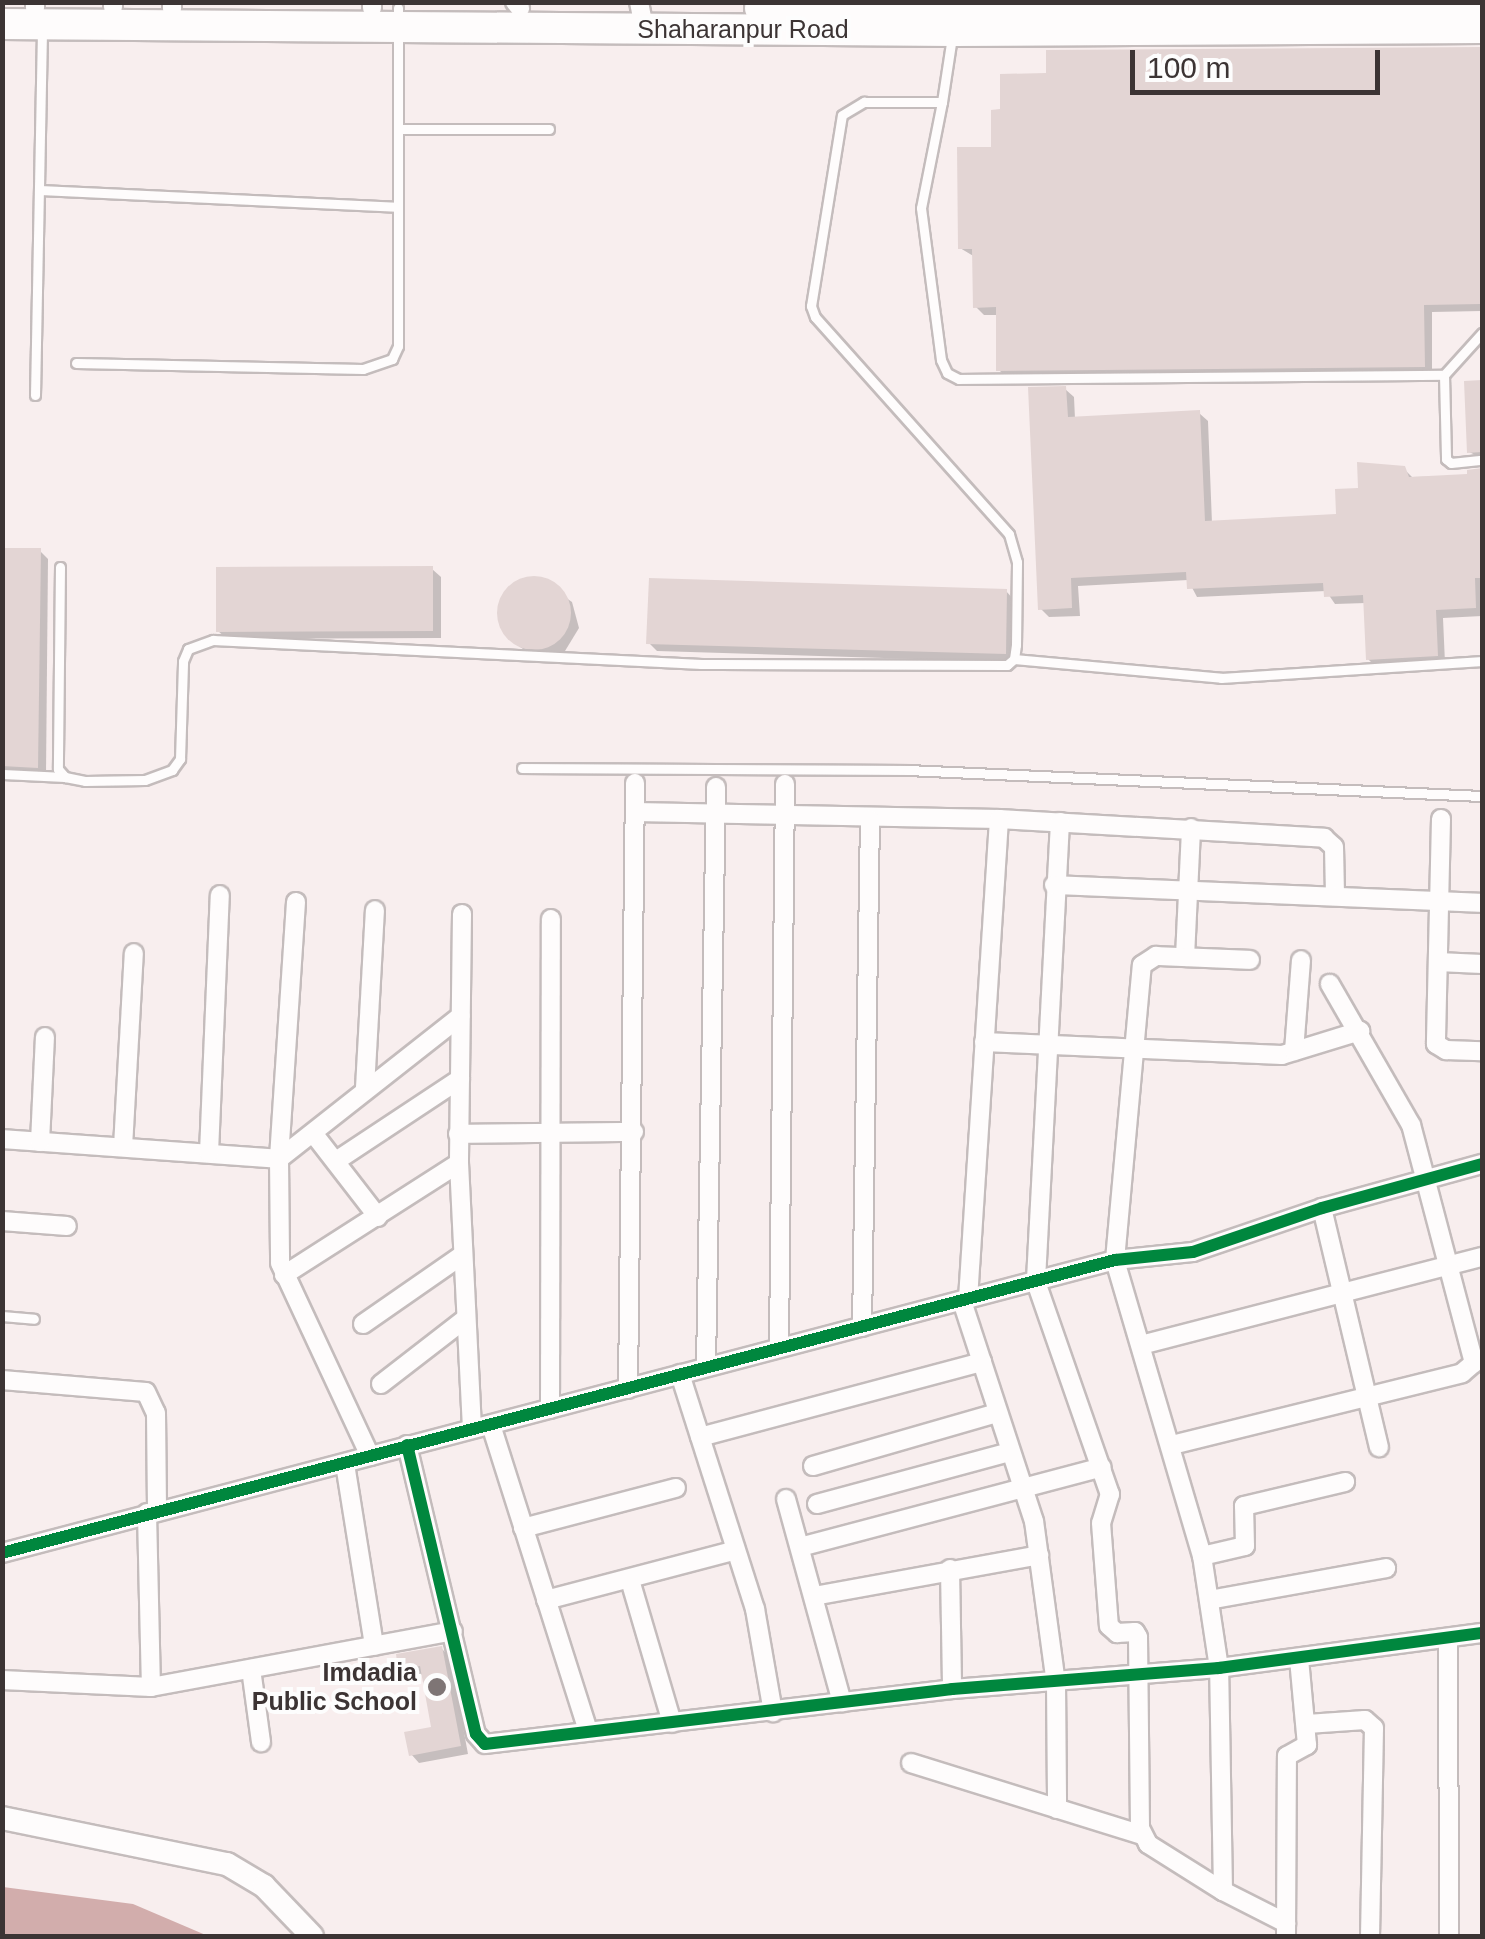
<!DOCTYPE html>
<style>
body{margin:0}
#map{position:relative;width:1485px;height:1939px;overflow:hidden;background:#f8eeee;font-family:Helvetica,sans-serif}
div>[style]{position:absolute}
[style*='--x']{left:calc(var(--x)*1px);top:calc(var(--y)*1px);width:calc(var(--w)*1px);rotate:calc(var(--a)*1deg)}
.water>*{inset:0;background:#d2adac}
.shadow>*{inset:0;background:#0003}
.building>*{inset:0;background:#e3d5d4}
.round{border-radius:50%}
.roads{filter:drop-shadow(2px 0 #c4bcbc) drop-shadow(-2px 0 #c4bcbc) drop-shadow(0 2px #c4bcbc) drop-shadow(0 -2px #c4bcbc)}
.service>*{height:9px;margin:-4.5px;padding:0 4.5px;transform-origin:4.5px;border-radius:4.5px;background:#fefcfc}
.minor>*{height:18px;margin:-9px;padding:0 9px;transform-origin:9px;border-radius:9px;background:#fefcfc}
.tertiary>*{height:22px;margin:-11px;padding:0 11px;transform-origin:11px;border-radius:11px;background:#fefcfc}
.primary>*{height:30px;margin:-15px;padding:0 15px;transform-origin:15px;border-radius:15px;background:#fefcfc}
.cycleway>*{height:12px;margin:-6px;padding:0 6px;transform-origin:6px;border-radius:6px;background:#00873e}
.dots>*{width:28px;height:28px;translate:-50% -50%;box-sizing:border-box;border:5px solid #fdfdfd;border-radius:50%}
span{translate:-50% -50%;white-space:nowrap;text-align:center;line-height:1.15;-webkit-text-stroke:8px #fdfdfd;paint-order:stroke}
.street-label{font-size:25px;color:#3c3434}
.poi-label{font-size:25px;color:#3c3434;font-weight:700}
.right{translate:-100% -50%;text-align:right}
.frame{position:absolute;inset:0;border:5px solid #3c3434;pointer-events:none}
.scale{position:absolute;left:1130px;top:50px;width:250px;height:45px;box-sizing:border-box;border:5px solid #3c3434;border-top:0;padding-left:12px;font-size:30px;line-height:35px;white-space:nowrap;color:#3c3434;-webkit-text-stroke:8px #fdfdfd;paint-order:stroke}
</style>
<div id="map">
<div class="water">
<i style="clip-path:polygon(3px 1887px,133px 1904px,208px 1936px,3px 1936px)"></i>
</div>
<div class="shadow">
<i style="clip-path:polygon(1482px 49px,1482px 311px,1432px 312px,1432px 374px,1007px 378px,999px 370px,998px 315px,984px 315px,976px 307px,975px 257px,960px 248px,1002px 112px,1049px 76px,1049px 53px)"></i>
<i style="clip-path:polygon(1467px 383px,1482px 383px,1482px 458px,1469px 452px)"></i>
<i style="clip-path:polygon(1065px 389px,1074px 397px,1075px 419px,1199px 413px,1208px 421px,1212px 523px,1339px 517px,1361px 490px,1404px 469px,1412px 477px,1470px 476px,1470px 472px,1482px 470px,1482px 616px,1443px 618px,1445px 663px,1377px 668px,1368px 659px,1366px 603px,1335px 604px,1326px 591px,1197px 597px,1188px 580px,1078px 586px,1080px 616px,1049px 617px,1041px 609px)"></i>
<i style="clip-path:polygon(2px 550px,40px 551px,48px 559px,46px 775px,2px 776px)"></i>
<i style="clip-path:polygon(432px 569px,441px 577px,441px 638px,227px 639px,218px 631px)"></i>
<i style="clip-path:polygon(539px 579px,572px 602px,579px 628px,565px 651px,555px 656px,530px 654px,516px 644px,506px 634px,499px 608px,513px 585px)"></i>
<i style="clip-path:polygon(1006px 591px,1014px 600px,1013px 662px,657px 651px,649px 643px)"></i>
<i style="clip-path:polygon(441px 1648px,450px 1657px,468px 1754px,419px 1763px,411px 1754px,434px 1729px,424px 1674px,409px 1677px,401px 1669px)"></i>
</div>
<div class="building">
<i style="clip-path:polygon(1482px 47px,1481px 304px,1424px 305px,1425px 367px,996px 371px,996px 307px,973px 308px,972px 249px,958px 249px,957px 147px,991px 147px,991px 110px,1000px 109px,1000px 74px,1046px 73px,1046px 50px)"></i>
<i style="clip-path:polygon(1482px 380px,1482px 452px,1467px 453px,1464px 381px)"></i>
<i style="clip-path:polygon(1066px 386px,1068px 417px,1200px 410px,1205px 521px,1336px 514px,1335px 489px,1358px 488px,1357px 462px,1405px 466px,1409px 477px,1467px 474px,1467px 470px,1482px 468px,1482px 578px,1475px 578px,1476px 608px,1436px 610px,1438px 656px,1366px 660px,1363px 595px,1324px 597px,1323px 583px,1187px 589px,1186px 572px,1071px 578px,1072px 608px,1038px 610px,1028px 387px)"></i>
<i style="clip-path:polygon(2px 548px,41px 548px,38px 768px,2px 766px)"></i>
<i style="clip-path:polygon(433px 566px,433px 631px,216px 632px,216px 567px)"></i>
<i class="round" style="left:497px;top:576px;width:74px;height:74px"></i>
<i style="clip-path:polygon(649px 578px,1007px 589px,1006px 654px,646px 644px)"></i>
<i style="clip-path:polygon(442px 1646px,461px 1746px,409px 1756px,404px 1732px,431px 1727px,420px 1666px,398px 1670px,396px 1654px)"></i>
</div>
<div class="roads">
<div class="service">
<i style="--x:942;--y:102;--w:108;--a:101.2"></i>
<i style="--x:921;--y:208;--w:153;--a:82.5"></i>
<i style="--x:941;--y:360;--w:14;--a:65"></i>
<i style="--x:947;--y:373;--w:13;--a:27"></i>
<i style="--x:959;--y:379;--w:485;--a:-0.5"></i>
<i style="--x:1444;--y:375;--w:57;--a:-47.9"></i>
<i style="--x:398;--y:129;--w:151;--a:0"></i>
<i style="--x:39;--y:190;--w:358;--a:2.7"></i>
<i style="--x:76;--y:363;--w:287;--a:1.2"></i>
<i style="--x:363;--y:369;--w:31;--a:-19"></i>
<i style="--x:392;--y:359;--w:14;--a:-65"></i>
<i style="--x:398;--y:346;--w:338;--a:-90"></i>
<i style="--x:1444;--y:375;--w:84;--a:88.6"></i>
<i style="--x:1446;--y:459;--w:6;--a:39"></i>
<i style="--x:1451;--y:463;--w:31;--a:-6"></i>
<i style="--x:35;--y:395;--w:363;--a:-88.9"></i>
<i style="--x:60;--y:567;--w:202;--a:90.6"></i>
<i style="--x:58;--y:769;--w:11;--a:49"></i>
<i style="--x:65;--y:777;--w:20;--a:11"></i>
<i style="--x:85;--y:781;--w:60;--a:-1"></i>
<i style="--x:145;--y:780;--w:29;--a:-20"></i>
<i style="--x:172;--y:770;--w:14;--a:-54"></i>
<i style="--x:180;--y:759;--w:98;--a:-88.2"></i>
<i style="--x:183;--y:661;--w:13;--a:-67"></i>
<i style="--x:188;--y:649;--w:27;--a:-20"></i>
<i style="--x:213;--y:640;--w:489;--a:2.8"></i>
<i style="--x:701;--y:664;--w:306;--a:0.2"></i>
<i style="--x:1007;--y:665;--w:9;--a:-41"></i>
<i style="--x:1014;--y:659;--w:14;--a:-82"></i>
<i style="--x:1016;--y:645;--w:83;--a:-89.3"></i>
<i style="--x:1017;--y:562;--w:29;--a:-106"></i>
<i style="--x:1009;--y:534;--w:291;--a:-131.8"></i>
<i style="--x:815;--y:317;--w:12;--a:-110"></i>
<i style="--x:811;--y:306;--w:193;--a:-80.8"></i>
<i style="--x:842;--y:115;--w:26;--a:-31"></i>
<i style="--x:864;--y:102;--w:78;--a:0"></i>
<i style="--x:942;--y:102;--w:66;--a:-81.3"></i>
<i style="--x:1014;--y:659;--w:208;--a:5.2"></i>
<i style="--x:1221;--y:678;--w:262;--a:-3.7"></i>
<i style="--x:522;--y:768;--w:385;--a:0.3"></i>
<i style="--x:907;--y:770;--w:576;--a:2.59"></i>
<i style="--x:2;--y:774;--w:63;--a:2.7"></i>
<i style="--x:2;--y:1316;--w:32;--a:5"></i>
</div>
<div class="minor">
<i style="--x:515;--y:2;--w:8;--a:50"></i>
<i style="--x:639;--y:2;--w:26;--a:79"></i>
<i style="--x:113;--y:7;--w:5;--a:-90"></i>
<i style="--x:35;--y:8;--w:6;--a:-90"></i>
<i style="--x:372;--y:8;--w:6;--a:-90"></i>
<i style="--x:172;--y:9;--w:7;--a:-90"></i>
<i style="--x:635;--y:812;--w:364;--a:1.1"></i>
<i style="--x:999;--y:819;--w:326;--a:3.3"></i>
<i style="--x:1324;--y:838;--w:13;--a:42"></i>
<i style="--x:1334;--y:847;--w:49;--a:88.8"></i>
<i style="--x:1441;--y:819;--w:225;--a:91.3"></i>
<i style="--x:1436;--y:1044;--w:12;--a:31"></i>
<i style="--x:1446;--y:1050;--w:36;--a:2"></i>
<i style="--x:1060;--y:822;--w:461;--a:93"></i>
<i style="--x:1036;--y:1282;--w:225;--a:70.8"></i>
<i style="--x:1110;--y:1494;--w:30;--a:107"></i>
<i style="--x:1101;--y:1523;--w:103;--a:85.6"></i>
<i style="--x:1109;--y:1626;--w:11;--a:41"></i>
<i style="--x:1117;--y:1633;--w:18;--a:-3"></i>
<i style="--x:1135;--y:1632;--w:6;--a:59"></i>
<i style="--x:1138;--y:1637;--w:191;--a:89.4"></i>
<i style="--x:1140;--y:1828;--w:18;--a:63"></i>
<i style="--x:1148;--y:1844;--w:89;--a:32.1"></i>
<i style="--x:1223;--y:1891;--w:71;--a:26.9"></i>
<i style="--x:1054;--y:885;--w:428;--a:2.4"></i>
<i style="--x:296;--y:902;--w:258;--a:93.8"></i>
<i style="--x:279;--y:1159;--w:104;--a:89.4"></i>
<i style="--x:280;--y:1263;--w:213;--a:65"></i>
<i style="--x:462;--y:914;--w:249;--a:90.7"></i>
<i style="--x:459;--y:1163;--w:266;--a:87.2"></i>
<i style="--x:1185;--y:957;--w:129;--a:-87.3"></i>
<i style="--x:1438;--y:962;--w:44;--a:2.6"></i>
<i style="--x:984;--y:1042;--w:298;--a:2.5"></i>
<i style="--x:1282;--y:1055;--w:82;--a:-17.1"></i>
<i style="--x:1294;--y:1051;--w:91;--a:-85.6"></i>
<i style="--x:365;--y:1088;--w:178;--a:-86.8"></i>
<i style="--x:313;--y:1133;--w:106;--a:52.3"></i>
<i style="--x:458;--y:1134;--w:176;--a:-0.7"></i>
<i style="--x:2;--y:1139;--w:278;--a:4.1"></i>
<i style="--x:279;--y:1159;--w:231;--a:-38.2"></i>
<i style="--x:40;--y:1142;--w:105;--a:-87.3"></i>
<i style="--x:123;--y:1147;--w:194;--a:-86.8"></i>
<i style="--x:209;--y:1153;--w:258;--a:-87.6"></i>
<i style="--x:336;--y:1161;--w:149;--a:-33.5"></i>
<i style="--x:1322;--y:1208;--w:246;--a:76.6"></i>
<i style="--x:2;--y:1221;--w:65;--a:4.4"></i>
<i style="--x:284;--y:1275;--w:208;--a:-32.6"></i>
<i style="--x:968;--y:1299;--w:481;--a:-86.3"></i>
<i style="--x:962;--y:1301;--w:231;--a:71.9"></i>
<i style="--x:1034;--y:1521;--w:163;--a:82.3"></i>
<i style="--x:1056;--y:1683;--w:126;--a:89.5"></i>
<i style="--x:363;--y:1324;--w:119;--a:-34.8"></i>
<i style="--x:862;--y:1327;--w:508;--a:-89.1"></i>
<i style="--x:1141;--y:1345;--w:352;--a:-14.5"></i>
<i style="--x:779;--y:1347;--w:563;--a:-89.39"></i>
<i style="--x:706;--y:1366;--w:579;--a:-89.01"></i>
<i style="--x:680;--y:1374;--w:247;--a:72.3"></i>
<i style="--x:755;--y:1609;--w:105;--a:80.1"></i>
<i style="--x:2;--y:1380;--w:144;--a:4.8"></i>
<i style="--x:146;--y:1392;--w:23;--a:65"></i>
<i style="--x:156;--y:1413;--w:97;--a:89.4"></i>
<i style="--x:381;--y:1384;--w:106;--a:-37.7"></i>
<i style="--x:628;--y:1389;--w:606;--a:-89.34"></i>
<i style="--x:550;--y:1409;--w:490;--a:-89.9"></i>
<i style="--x:491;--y:1425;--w:320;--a:72.4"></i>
<i style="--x:700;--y:1437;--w:292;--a:-14.9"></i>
<i style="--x:407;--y:1445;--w:297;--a:76.6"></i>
<i style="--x:476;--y:1734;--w:13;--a:48"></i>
<i style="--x:485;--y:1744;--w:470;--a:-6.7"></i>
<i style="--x:952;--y:1689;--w:268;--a:-4.5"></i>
<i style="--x:1219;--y:1668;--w:265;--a:-7.6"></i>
<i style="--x:1172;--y:1445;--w:299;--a:-13.9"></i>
<i style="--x:1462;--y:1373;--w:16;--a:-40"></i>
<i style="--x:1474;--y:1363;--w:246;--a:-104.8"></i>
<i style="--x:1411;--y:1125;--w:163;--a:-119.9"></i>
<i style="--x:345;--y:1464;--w:184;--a:80.9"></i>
<i style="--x:813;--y:1466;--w:191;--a:-16.1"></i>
<i style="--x:786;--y:1499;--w:211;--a:74.6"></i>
<i style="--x:817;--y:1504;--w:200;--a:-15.1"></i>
<i style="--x:147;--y:1513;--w:174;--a:88.7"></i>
<i style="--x:523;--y:1528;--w:158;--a:-14.7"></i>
<i style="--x:800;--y:1547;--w:312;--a:-14.8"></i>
<i style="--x:2;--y:1553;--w:1151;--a:-14.75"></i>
<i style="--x:1115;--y:1260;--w:78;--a:-5.9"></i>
<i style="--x:1193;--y:1252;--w:136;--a:-18.8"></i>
<i style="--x:1322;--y:1208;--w:166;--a:-15.4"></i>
<i style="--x:1202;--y:1556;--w:44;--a:-13.1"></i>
<i style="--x:1245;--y:1546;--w:40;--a:-91.4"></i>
<i style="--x:1244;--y:1506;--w:104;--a:-13.4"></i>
<i style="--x:950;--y:1569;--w:120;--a:89"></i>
<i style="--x:630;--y:1580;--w:149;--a:73.6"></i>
<i style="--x:814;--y:1596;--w:229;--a:-10.3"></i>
<i style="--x:546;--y:1600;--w:196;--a:-14.7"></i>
<i style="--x:1209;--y:1600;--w:180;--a:-10.2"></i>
<i style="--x:1448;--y:1639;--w:297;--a:89.8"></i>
<i style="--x:251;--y:1669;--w:74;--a:82.2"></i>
<i style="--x:2;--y:1680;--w:149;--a:2.7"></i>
<i style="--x:151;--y:1687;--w:307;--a:-10.5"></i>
<i style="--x:1307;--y:1724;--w:58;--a:-3.9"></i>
<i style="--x:1365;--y:1720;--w:12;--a:42"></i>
<i style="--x:1374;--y:1728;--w:208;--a:91.1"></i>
<i style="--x:911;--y:1763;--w:242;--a:17.3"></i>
<i style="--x:1223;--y:1891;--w:223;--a:-91"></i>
<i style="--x:1219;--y:1668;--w:113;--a:-98.6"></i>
<i style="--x:1202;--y:1556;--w:309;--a:-106.4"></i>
<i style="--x:1115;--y:1260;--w:296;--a:-84.8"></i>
<i style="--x:1142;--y:965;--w:17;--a:-33"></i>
<i style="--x:1156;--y:956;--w:94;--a:2.4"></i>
<i style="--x:1286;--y:1936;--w:180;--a:-89.7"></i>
<i style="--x:1287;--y:1756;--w:23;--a:-29"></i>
<i style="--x:1307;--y:1745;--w:86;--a:-95.3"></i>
</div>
<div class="tertiary">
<i style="--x:2;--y:1818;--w:230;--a:11.6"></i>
<i style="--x:227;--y:1864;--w:43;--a:30.7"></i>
<i style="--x:264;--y:1886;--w:69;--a:46.2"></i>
</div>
<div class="primary">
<i style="--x:760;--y:8;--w:722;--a:-0.24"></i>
<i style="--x:2;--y:24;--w:951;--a:0.42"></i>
<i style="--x:953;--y:31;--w:529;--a:-0.32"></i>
</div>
</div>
<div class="cycleway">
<i style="--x:407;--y:1445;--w:297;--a:76.6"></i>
<i style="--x:476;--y:1734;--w:13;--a:48"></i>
<i style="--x:485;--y:1744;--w:470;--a:-6.7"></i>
<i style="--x:952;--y:1689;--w:268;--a:-4.5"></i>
<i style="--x:1219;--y:1668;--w:265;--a:-7.6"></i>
<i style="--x:2;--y:1553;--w:1151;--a:-14.75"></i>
<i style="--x:1115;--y:1260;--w:78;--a:-5.9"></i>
<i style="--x:1193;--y:1252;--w:136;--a:-18.8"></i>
<i style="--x:1322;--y:1208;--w:166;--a:-15.4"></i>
</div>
<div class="dots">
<i style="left:437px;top:1687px;background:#7e7575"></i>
</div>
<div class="street-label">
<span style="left:743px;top:29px">Shaharanpur Road</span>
</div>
<div class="poi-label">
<span class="right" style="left:417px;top:1687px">Imdadia<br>Public School</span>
</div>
<div class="frame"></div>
<div class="scale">100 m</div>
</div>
